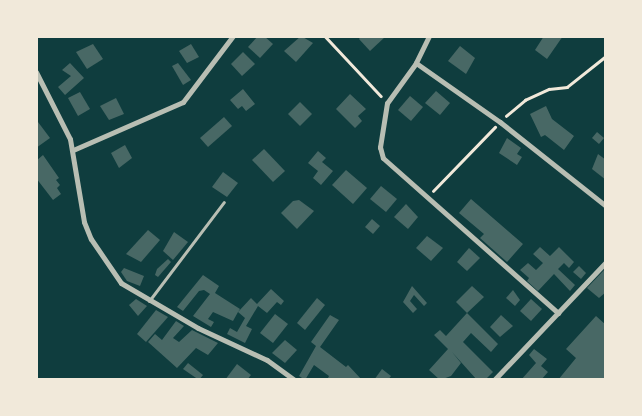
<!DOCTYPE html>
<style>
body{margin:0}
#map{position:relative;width:642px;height:416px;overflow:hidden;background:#0f3d3e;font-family:Signika,sans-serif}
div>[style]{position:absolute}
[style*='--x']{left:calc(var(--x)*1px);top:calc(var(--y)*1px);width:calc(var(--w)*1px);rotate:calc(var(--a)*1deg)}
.building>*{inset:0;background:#486865}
.path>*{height:2.5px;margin:-1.25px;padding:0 1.25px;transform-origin:1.25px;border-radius:1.25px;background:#f1e9da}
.service>*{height:3px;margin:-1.5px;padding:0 1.5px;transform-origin:1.5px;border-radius:1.5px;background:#b8beb3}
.minor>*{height:5px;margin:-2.5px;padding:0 2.5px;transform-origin:2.5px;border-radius:2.5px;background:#b8beb3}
span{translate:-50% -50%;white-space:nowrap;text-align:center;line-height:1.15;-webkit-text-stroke:4px #f1e9da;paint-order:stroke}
.frame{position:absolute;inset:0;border:38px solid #f1e9da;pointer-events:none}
</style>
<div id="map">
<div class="building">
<i style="clip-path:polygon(258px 36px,264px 36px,273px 44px,260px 58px,248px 47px)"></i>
<i style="clip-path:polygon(301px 36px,313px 43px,296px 62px,284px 51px)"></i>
<i style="clip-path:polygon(361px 36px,386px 36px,370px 51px,359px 39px)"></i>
<i style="clip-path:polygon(544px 36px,563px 36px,547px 59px,535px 50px)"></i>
<i style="clip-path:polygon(93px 44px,103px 59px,87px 69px,76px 52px)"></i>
<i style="clip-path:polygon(191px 44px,199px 57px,187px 63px,179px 51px)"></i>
<i style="clip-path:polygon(460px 46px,475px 58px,466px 74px,448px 61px)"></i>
<i style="clip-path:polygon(243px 52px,255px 64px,242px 76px,231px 64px)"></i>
<i style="clip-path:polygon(70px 63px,84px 78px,65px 95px,58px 87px,71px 76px,62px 70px)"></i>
<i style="clip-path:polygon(178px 63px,191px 80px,183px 85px,172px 66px)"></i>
<i style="clip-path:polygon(243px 89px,255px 104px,246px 111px,242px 106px,238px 109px,230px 100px)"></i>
<i style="clip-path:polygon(436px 91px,450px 103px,440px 115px,425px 103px)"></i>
<i style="clip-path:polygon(80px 92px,90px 109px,78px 116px,68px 98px)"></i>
<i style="clip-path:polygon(350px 94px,366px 109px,358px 116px,362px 121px,355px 128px,336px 109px)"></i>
<i style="clip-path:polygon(410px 96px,423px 107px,411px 121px,398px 110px)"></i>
<i style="clip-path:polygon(116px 98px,124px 114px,109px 120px,100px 106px)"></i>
<i style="clip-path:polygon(300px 102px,312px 114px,300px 126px,288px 114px)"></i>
<i style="clip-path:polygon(546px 106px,552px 119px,574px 136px,564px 150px,545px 135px,541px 137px,530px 114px)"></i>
<i style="clip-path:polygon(224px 117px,232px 126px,208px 147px,200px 138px)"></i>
<i style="clip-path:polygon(38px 122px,50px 138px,36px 148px,36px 123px)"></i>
<i style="clip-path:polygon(597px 132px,604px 138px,599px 144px,592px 138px)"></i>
<i style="clip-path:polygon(507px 138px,521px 148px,517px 154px,522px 157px,517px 165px,499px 153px)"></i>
<i style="clip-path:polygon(125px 145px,132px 158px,119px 168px,111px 153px)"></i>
<i style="clip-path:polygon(264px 149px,285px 171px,273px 182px,252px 160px)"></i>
<i style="clip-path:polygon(318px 151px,326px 158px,322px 162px,333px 171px,321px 185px,313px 178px,318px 171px,308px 163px)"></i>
<i style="clip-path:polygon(598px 154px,606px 160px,606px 180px,592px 169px)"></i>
<i style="clip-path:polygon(43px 155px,59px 178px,56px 180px,60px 185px,57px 188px,61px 194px,53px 200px,36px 178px,36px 161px)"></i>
<i style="clip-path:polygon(346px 170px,367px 188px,353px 204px,332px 185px)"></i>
<i style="clip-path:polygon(223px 172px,238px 183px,227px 197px,212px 187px)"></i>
<i style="clip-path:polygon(381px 186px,397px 199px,386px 212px,370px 199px)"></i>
<i style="clip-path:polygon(471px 199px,523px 244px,507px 262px,480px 238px,484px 234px,459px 213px)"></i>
<i style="clip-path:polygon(299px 200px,314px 211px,297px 229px,281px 213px,293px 201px)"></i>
<i style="clip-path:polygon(406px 204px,418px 217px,408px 229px,394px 217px)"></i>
<i style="clip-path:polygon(372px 219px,380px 226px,373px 234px,365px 227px)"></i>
<i style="clip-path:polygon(148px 230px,160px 240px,141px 262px,126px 254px)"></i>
<i style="clip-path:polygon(174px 232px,188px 242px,173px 260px,163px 251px)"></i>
<i style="clip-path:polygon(427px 236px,443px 248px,431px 261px,416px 248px)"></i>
<i style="clip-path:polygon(540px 247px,550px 256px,559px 247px,574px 262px,569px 268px,564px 263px,558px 269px,575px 285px,570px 291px,554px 274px,538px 291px,527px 281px,529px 278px,520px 270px,528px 263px,536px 270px,543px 263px,533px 254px)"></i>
<i style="clip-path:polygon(469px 248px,480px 258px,467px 271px,457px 262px)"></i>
<i style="clip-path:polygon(168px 259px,171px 262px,158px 277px,155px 275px,157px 269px)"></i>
<i style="clip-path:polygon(579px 266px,586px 273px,581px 279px,573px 272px)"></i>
<i style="clip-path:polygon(124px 268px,144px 276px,140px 286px,127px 281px,121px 272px)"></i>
<i style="clip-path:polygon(606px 268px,606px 292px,599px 298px,587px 288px)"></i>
<i style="clip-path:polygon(203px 275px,219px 286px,215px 293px,240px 309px,238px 312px,251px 298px,257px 304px,271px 289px,284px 301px,281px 305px,277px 302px,267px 313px,258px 306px,246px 326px,252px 329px,245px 343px,227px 334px,230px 328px,237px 332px,245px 318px,238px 312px,233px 321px,213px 312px,208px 319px,214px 322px,211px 327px,193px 316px,210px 294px,204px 290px,199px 291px,183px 311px,177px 307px)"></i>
<i style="clip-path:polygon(412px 286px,427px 303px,424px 306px,414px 295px,410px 301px,417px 309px,413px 313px,403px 302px)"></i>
<i style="clip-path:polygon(472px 286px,484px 297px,467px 313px,456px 302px)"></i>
<i style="clip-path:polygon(513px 290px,520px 300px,515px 306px,506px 298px)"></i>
<i style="clip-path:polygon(317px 298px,325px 305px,305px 330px,297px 323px)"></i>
<i style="clip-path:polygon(136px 299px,147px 306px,138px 316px,129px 305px)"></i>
<i style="clip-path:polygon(531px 299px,542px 309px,531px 321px,520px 311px)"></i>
<i style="clip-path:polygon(156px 310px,168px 317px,146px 342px,137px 334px)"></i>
<i style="clip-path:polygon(467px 313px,498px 344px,491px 352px,471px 333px,463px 342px,493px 372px,485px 380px,477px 380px,452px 352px,461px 363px,451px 376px,440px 380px,429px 370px,448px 349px,434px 335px,440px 330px,446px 336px)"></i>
<i style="clip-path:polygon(275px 314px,288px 324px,273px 343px,260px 333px)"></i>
<i style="clip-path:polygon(330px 315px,339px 320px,320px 347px,346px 367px,348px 365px,362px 380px,327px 380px,329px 376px,314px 365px,305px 380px,299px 376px,316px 346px,311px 342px)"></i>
<i style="clip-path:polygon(501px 315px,513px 326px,500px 337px,490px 327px)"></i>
<i style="clip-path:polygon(596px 316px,606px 325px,606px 380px,558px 380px,576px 358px,566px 349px)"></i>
<i style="clip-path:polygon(176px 321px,184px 326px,173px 338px,179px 342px,192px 330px,218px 343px,208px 355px,196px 348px,177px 368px,148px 342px,155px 334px,162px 340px)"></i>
<i style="clip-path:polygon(285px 340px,297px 350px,285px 363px,272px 353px)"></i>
<i style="clip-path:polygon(534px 349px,547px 359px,541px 366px,548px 372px,541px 380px,521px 380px,536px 363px,529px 355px)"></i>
<i style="clip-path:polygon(188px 363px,203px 375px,199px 380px,183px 369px)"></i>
<i style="clip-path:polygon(237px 364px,251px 375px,247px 380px,225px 380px)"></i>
<i style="clip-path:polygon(382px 369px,391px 376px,388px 380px,374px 380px)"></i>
</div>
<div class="path">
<i style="--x:325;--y:36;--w:82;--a:47"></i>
<i style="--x:506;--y:116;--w:25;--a:-40"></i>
<i style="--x:525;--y:100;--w:26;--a:-25"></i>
<i style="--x:549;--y:89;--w:18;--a:-6"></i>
<i style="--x:567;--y:87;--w:50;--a:-38.5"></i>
<i style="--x:433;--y:191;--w:89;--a:-45.9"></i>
</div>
<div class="service">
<i style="--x:149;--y:301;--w:124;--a:-52.9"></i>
</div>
<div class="minor">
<i style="--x:429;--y:36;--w:30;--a:116"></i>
<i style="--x:416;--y:63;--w:49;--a:125.9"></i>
<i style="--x:387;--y:103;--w:45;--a:99"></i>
<i style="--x:380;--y:147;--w:11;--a:75"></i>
<i style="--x:383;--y:158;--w:234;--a:41.5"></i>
<i style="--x:416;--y:63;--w:103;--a:35.1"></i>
<i style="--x:500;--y:122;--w:135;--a:38.4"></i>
<i style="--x:36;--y:72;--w:75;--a:63.1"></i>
<i style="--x:70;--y:139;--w:84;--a:80.4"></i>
<i style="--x:84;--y:222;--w:18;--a:68"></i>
<i style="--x:91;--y:239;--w:53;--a:55.7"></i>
<i style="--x:121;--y:283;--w:89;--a:30.3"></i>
<i style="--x:198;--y:328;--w:76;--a:24.9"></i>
<i style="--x:267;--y:360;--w:34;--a:36"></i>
<i style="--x:73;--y:150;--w:120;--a:-23.6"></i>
<i style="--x:183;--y:102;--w:83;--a:-52.9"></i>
<i style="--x:494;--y:380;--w:163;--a:-46.5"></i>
</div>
<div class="frame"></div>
</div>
